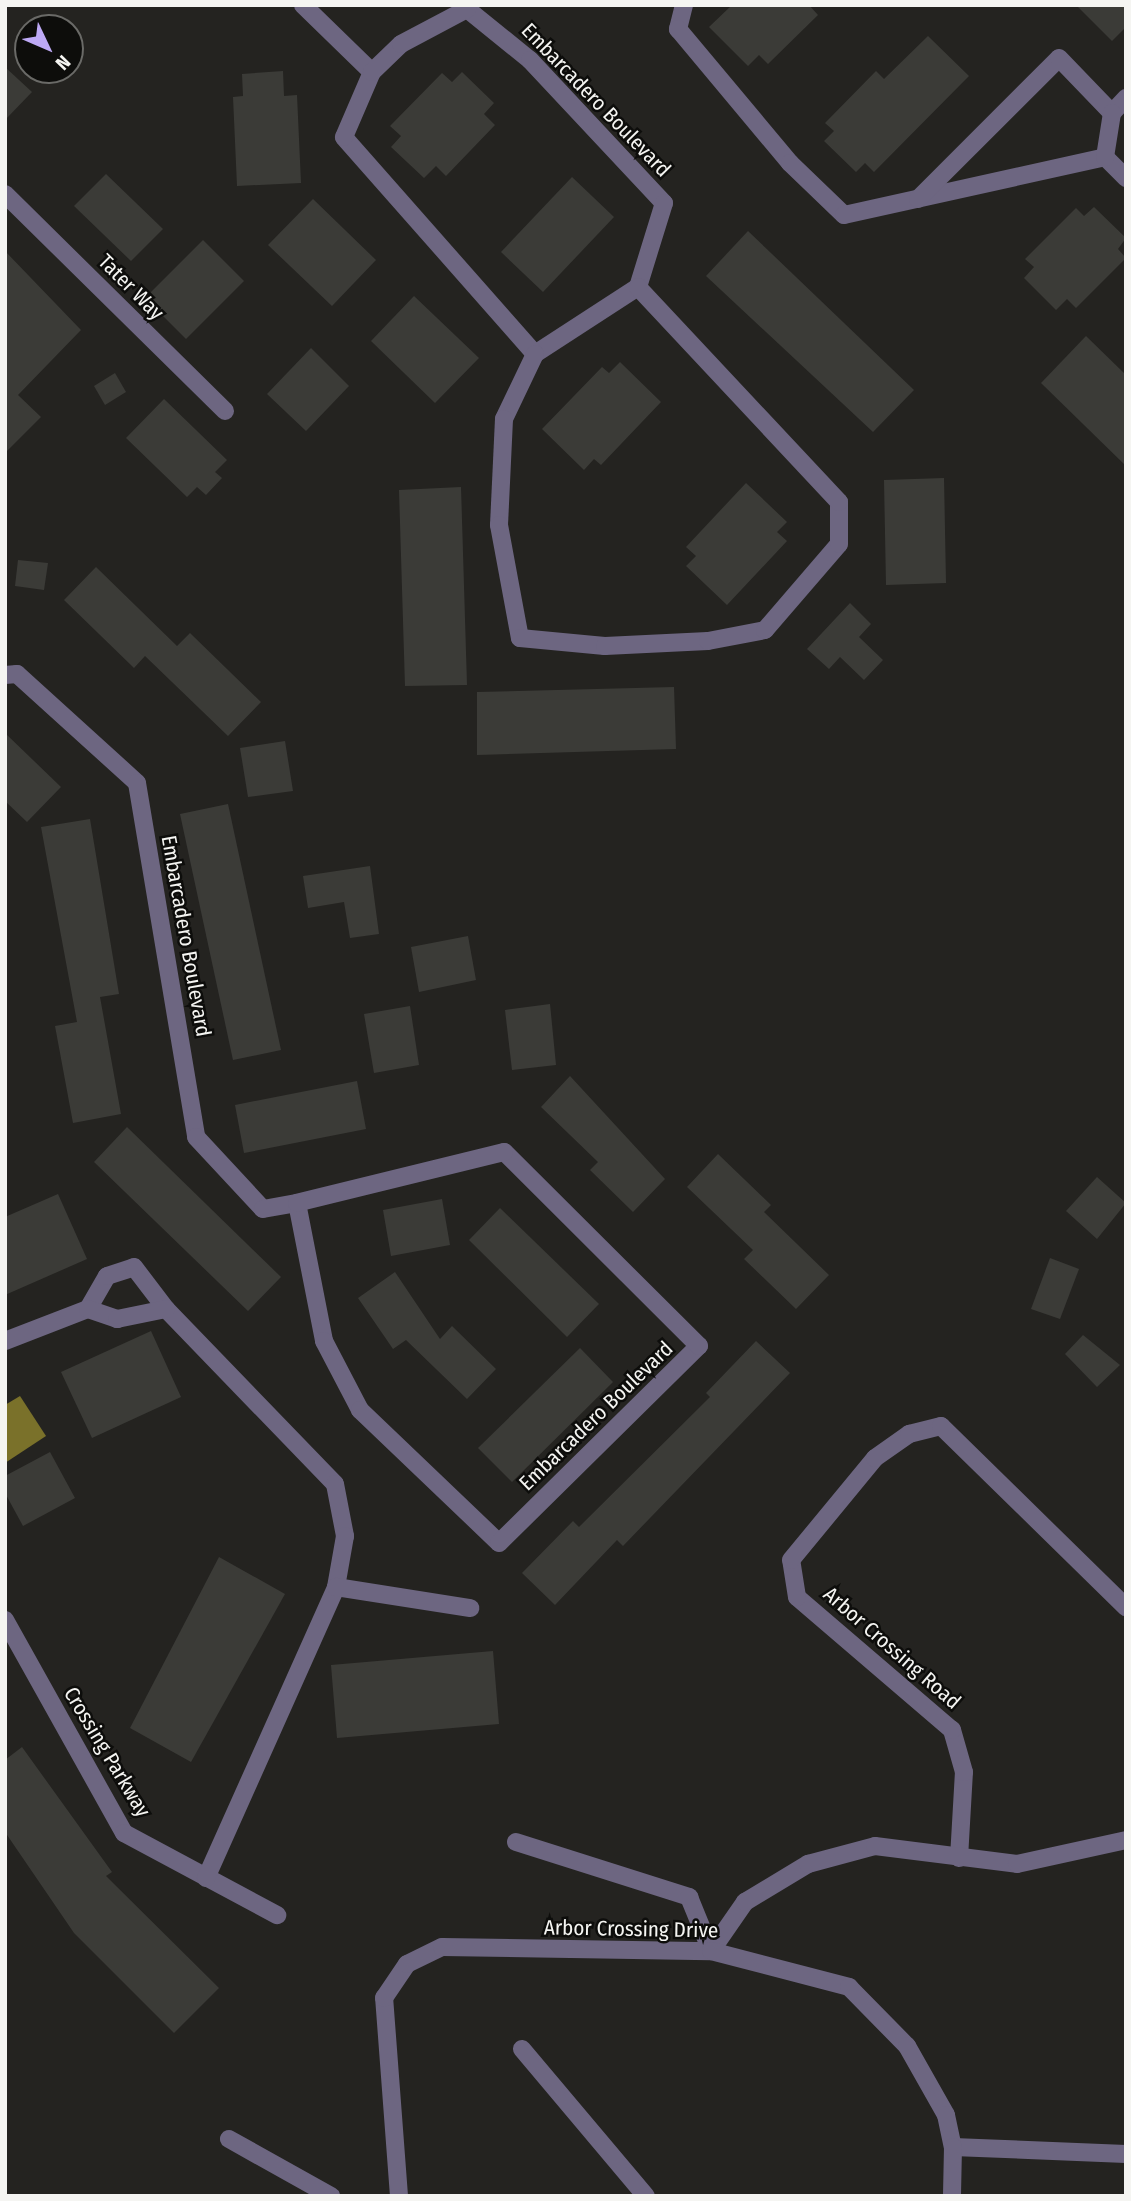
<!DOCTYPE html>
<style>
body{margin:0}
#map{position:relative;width:1131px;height:2201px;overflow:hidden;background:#242320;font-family:"Fira Sans Condensed",sans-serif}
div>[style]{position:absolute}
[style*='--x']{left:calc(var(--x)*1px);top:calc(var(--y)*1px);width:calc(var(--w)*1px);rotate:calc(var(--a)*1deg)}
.water>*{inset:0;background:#7a712a}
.building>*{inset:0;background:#3b3b37}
.minor>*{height:18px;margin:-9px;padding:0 9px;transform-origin:9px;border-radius:9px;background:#6d6681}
span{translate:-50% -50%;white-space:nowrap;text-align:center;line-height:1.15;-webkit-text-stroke:5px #0d0d0b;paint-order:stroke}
.street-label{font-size:21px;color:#f5f5f2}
.frame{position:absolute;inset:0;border:7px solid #f5f5f2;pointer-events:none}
.north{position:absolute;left:14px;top:14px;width:70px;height:70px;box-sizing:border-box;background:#0d0d0b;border:2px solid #6a6a67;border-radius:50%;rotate:134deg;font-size:19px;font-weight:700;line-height:28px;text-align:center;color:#f5f5f2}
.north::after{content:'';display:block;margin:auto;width:24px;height:32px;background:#bda9f5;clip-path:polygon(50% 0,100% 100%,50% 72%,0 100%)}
</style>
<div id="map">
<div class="water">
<i style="clip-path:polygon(20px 1396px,46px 1436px,5px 1463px,5px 1405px)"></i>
</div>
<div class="building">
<i style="clip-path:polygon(732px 5px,809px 5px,818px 15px,768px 64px,759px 55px,748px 66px,709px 27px)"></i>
<i style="clip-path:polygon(1076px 5px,1126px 5px,1126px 27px,1112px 41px)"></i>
<i style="clip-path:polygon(928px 36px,969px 76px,874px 172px,865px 163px,856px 172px,824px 141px,834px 131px,825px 123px,876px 71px,884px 79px)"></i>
<i style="clip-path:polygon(5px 67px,32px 92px,5px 120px)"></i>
<i style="clip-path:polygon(283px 71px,284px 96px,297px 95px,301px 183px,237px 186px,233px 97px,243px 96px,242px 74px)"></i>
<i style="clip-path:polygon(462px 72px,494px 103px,484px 114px,495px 125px,446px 176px,436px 166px,424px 178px,391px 147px,401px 136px,390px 126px,442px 73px,452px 82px)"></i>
<i style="clip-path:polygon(106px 174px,163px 229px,131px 261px,74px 206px)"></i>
<i style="clip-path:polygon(572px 177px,614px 217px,543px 292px,501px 252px)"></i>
<i style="clip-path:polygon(313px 199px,376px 260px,332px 306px,268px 245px)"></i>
<i style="clip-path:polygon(1094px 207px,1126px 238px,1118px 249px,1126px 258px,1076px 308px,1067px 299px,1056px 310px,1024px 278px,1034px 267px,1025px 259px,1076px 208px,1084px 216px)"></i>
<i style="clip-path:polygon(748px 231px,914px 390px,873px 432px,706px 276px)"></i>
<i style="clip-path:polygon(203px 240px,244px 281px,186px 339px,145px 298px)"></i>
<i style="clip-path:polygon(5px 251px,81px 330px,18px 395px,41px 417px,5px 453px)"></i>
<i style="clip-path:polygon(414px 296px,479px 358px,435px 403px,371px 341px)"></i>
<i style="clip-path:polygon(1086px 336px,1126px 375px,1126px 466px,1041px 383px)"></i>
<i style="clip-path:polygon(311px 348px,349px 386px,306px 431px,267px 394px)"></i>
<i style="clip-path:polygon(620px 362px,661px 402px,601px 465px,594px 459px,584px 470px,542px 429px,602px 367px,609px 373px)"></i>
<i style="clip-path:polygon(115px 373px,126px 392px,105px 405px,94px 386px)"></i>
<i style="clip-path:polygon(164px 399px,227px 460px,215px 472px,222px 478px,206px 495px,197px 487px,187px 497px,126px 438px)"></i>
<i style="clip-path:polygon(944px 478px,946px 583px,886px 585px,884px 480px)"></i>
<i style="clip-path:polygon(746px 483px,787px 522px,777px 532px,787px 541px,727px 605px,686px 566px,696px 556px,686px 547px)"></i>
<i style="clip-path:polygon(461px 487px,467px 685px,405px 686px,399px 490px)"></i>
<i style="clip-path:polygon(18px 560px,48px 563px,44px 590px,15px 586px)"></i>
<i style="clip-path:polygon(96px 567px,177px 646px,190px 633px,261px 702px,228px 736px,145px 656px,134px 668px,64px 600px)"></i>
<i style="clip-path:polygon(850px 603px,871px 624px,859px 637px,883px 660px,864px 680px,840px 657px,829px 669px,807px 649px)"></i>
<i style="clip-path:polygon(674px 687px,676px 749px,477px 755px,477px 692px)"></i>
<i style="clip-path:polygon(5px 733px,61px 787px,27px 822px,5px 801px)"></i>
<i style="clip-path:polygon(285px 741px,293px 791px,248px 797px,240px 748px)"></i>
<i style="clip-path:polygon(228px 804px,281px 1050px,233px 1060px,180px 814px)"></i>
<i style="clip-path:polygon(90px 819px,119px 994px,100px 997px,121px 1114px,73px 1123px,55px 1026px,77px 1022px,41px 827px)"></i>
<i style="clip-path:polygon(370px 866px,379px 934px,350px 938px,344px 902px,308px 908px,303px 876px)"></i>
<i style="clip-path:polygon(468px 936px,476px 980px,419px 992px,411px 947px)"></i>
<i style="clip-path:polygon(550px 1004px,556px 1065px,512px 1070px,505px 1010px)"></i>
<i style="clip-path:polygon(410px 1006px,419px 1065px,374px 1073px,364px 1014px)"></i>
<i style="clip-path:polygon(570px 1076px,665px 1179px,633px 1212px,590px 1170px,598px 1162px,541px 1107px)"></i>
<i style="clip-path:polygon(357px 1081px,366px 1129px,244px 1153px,235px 1105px)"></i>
<i style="clip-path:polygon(127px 1127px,281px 1277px,248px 1311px,94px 1162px)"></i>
<i style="clip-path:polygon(718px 1154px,771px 1205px,764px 1212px,829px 1275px,796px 1309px,744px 1259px,753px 1250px,687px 1187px)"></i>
<i style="clip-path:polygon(1097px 1177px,1126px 1203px,1097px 1239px,1066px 1211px)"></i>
<i style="clip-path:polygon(58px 1194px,87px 1259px,5px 1295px,5px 1217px)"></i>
<i style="clip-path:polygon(442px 1199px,450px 1245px,391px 1256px,383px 1210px)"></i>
<i style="clip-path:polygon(500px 1208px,599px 1304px,567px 1337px,469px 1240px)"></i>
<i style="clip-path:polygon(1050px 1258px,1079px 1269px,1060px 1319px,1031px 1309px)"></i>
<i style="clip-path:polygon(395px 1272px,440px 1339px,452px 1326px,496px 1369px,467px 1399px,406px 1340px,393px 1349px,358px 1298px)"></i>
<i style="clip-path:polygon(151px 1331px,181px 1397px,92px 1438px,61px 1372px)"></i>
<i style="clip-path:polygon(1083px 1335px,1120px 1365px,1097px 1387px,1065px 1354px)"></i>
<i style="clip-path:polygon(756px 1341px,790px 1373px,623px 1546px,617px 1540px,555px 1605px,522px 1573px,573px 1521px,579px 1527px,710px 1397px,706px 1393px)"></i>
<i style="clip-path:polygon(580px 1348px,613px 1382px,512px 1482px,478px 1448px)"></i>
<i style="clip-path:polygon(50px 1452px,75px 1498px,23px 1526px,5px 1493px,5px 1476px)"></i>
<i style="clip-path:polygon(219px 1557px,285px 1594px,191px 1762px,130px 1728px)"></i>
<i style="clip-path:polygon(493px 1651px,499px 1724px,337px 1738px,331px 1665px)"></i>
<i style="clip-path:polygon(22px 1747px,112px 1872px,106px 1876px,219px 1988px,174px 2033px,74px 1933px,5px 1832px,5px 1760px)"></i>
</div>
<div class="minor">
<i style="--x:303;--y:5;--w:96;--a:44.2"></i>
<i style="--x:684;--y:5;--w:25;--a:104"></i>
<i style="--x:678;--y:29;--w:175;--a:50.1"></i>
<i style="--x:790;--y:163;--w:75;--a:43.9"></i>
<i style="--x:844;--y:215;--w:267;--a:-12.5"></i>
<i style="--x:1105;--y:157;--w:30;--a:45"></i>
<i style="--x:467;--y:9;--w:81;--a:39"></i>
<i style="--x:530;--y:60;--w:196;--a:46.9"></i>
<i style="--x:664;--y:203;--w:88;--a:107.2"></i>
<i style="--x:638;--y:287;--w:123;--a:147"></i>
<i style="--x:535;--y:354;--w:289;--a:-131.4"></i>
<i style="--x:344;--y:137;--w:71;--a:-66.7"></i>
<i style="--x:372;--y:72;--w:40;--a:-44"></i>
<i style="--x:401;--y:44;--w:75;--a:-27.9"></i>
<i style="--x:1112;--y:113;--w:21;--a:-47"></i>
<i style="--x:5;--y:194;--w:309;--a:44.6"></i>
<i style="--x:918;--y:199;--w:199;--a:-45"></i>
<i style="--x:1059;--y:58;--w:76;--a:46.1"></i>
<i style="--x:1112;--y:113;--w:45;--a:99"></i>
<i style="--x:535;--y:354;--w:72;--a:115.5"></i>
<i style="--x:504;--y:419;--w:106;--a:92.7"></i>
<i style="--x:499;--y:525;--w:115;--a:79.5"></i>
<i style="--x:520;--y:638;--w:85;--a:5.4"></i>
<i style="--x:605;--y:646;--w:103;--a:-2.8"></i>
<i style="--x:708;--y:641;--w:58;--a:-10.9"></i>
<i style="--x:765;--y:630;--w:113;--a:-49.3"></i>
<i style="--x:839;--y:544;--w:42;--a:-90"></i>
<i style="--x:839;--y:502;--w:294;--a:-133.1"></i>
<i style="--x:5;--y:675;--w:12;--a:-5"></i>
<i style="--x:17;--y:674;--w:162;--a:42.2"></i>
<i style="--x:137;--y:783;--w:359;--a:80.5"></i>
<i style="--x:196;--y:1137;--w:98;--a:47.1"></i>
<i style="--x:263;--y:1209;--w:35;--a:-10"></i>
<i style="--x:297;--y:1203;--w:141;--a:78.9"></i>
<i style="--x:324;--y:1341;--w:78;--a:62.4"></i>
<i style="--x:360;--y:1410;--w:192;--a:43.7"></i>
<i style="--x:499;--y:1543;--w:281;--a:-44.6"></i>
<i style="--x:699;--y:1346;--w:275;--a:-135.1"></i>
<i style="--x:504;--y:1152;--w:213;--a:166.2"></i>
<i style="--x:88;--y:1309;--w:38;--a:-60"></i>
<i style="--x:107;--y:1276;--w:28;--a:-18"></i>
<i style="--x:134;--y:1267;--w:53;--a:52.7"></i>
<i style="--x:166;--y:1309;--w:243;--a:46"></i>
<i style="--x:335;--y:1484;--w:53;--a:79.1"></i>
<i style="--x:345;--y:1536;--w:52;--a:100"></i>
<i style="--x:5;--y:1341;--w:89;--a:-21.1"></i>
<i style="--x:88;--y:1309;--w:31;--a:19"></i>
<i style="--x:117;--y:1319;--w:50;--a:-11.5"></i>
<i style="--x:5;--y:1620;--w:244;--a:60.8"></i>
<i style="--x:124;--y:1833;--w:174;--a:28.2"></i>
<i style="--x:516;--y:1842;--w:182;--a:17.6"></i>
<i style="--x:689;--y:1897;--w:58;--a:67.8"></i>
<i style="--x:959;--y:1858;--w:86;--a:-86.7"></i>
<i style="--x:964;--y:1772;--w:44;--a:-105.9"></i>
<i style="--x:952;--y:1730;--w:204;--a:-139.4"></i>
<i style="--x:797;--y:1597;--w:37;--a:-99"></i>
<i style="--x:791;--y:1560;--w:132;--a:-50.5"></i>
<i style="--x:875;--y:1458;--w:42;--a:-35.2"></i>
<i style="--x:909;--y:1434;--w:33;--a:-14"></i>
<i style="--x:941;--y:1426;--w:259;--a:44.4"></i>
<i style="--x:206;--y:1878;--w:319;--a:-65.9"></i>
<i style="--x:336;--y:1587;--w:136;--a:8.9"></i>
<i style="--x:711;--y:1951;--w:60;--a:-55.2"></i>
<i style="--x:745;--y:1902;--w:74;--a:-31.1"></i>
<i style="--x:808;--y:1864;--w:69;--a:-15"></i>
<i style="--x:875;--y:1846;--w:143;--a:7.2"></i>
<i style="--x:1017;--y:1864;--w:112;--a:-12.4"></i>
<i style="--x:522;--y:2049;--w:192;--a:49.9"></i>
<i style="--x:229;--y:2139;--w:117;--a:29.2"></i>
<i style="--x:953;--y:2147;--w:173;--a:2.3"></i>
<i style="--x:399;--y:2196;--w:199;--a:-94.3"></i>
<i style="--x:384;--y:1998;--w:41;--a:-55.9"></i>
<i style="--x:407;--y:1964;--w:39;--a:-26"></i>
<i style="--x:442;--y:1947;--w:269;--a:0.9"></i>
<i style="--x:711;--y:1951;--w:143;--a:14.6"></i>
<i style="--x:849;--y:1987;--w:83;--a:45.5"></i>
<i style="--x:907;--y:2046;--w:79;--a:60.5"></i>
<i style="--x:946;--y:2115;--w:33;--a:78"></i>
<i style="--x:953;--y:2147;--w:49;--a:91.2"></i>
</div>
<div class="street-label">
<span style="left:596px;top:100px;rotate:46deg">Embarcadero Boulevard</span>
<span style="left:131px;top:287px;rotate:45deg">Tater Way</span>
<span style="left:186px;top:936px;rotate:80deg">Embarcadero Boulevard</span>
<span style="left:596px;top:1416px;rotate:-44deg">Embarcadero Boulevard</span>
<span style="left:892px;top:1648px;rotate:41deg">Arbor Crossing Road</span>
<span style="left:107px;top:1752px;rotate:59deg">Crossing Parkway</span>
<span style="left:631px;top:1929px;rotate:1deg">Arbor Crossing Drive</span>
</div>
<div class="frame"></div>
<div class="north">N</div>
</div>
